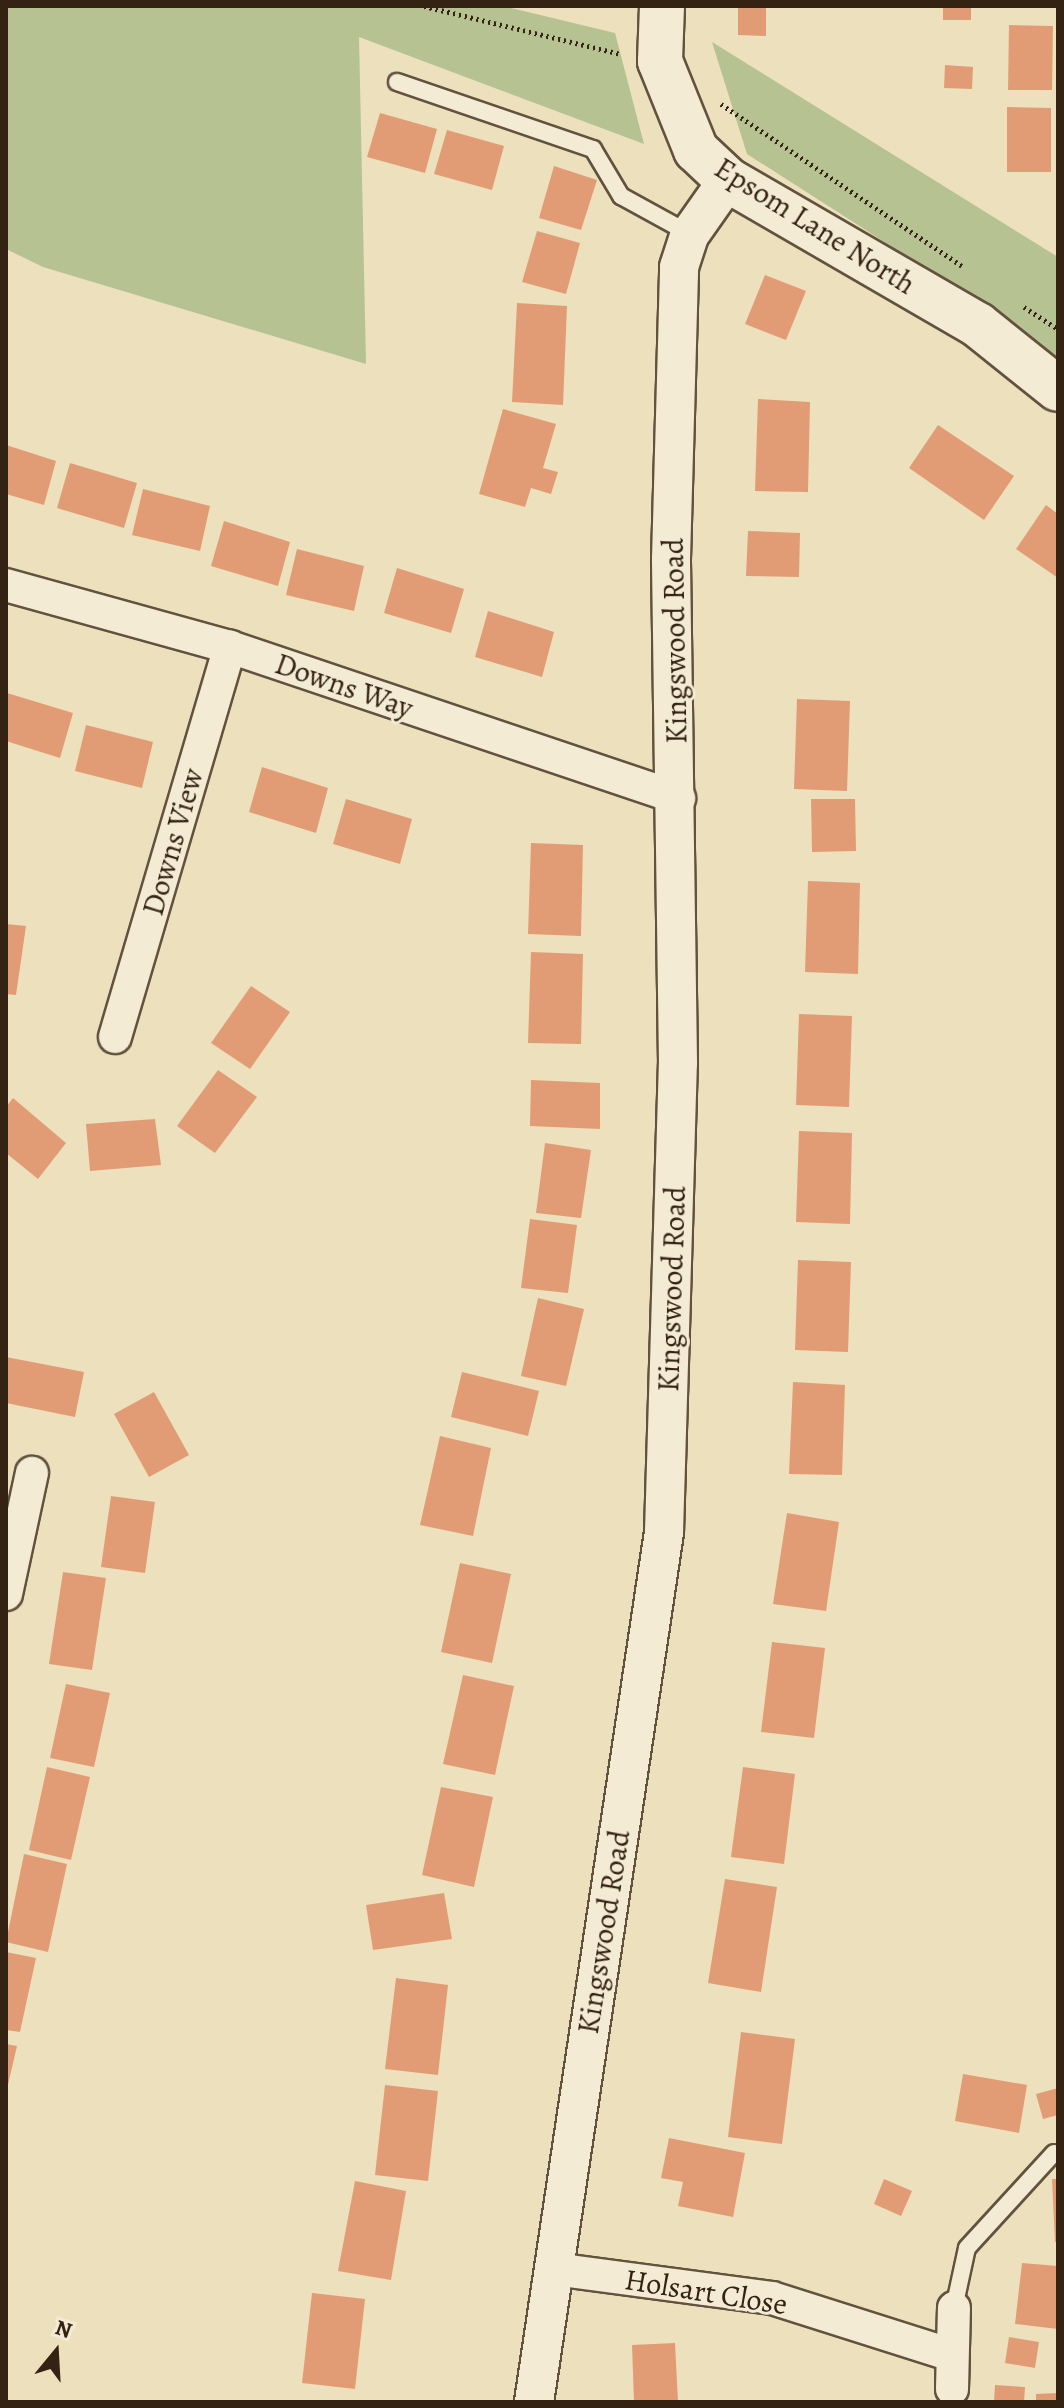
<!DOCTYPE html>
<style>
body{margin:0}
#map{position:relative;width:1064px;height:2408px;overflow:hidden;background:#ece0bd;font-family:Alegreya,serif}
div>[style]{position:absolute}
[style*='--x']{left:calc(var(--x)*1px);top:calc(var(--y)*1px);width:calc(var(--w)*1px);rotate:calc(var(--a)*1deg)}
.green>*{inset:0;background:#b7c292}
.building>*{inset:0;background:#e29c75}
.path>*{height:5px;margin-top:-2.5px;transform-origin:0;background:repeating-linear-gradient(90deg,#342213 0 2px,transparent 0 6px)}
.roads{filter:drop-shadow(2px 0 #62523e) drop-shadow(-2px 0 #62523e) drop-shadow(0 2px #62523e) drop-shadow(0 -2px #62523e)}
.service>*{height:16px;margin:-8px;padding:0 8px;transform-origin:8px;border-radius:8px;background:#f3ebd4}
.minor>*{height:32px;margin:-16px;padding:0 16px;transform-origin:16px;border-radius:16px;background:#f3ebd4}
.tertiary>*{height:38px;margin:-19px;padding:0 19px;transform-origin:19px;border-radius:19px;background:#f3ebd4}
.secondary>*{height:44px;margin:-22px;padding:0 22px;transform-origin:22px;border-radius:22px;background:#f3ebd4}
span{translate:-50% -50%;white-space:nowrap;text-align:center;line-height:1.15;-webkit-text-stroke:6px #f3ebd4;paint-order:stroke}
.street-label{font-size:30px;color:#342213}
.frame{position:absolute;inset:0;border:8px solid #342213;pointer-events:none}
.north{position:absolute;left:16px;top:2312px;width:80px;height:80px;-webkit-text-stroke:6px #f3ebd4;paint-order:stroke;rotate:18deg;font-size:22px;font-weight:700;line-height:32px;text-align:center;color:#342213}
.north::after{content:'';display:block;margin:auto;width:28px;height:36px;background:#342213;clip-path:polygon(50% 0,100% 100%,50% 72%,0 100%)}
</style>
<div id="map">
<div class="green">
<i style="clip-path:polygon(6px 6px,503px 6px,615px 33px,644px 144px,359px 37px,366px 364px,43px 267px,6px 249px)"></i>
<i style="clip-path:polygon(712px 42px,1058px 257px,1058px 366px,978px 302px,747px 154px)"></i>
</div>
<div class="building">
<i style="clip-path:polygon(738px 6px,766px 6px,766px 36px,738px 35px)"></i>
<i style="clip-path:polygon(943px 6px,971px 6px,971px 20px,943px 20px)"></i>
<i style="clip-path:polygon(1009px 25px,1053px 26px,1052px 90px,1008px 90px)"></i>
<i style="clip-path:polygon(945px 65px,973px 67px,972px 89px,944px 88px)"></i>
<i style="clip-path:polygon(1007px 107px,1051px 108px,1051px 172px,1007px 172px)"></i>
<i style="clip-path:polygon(380px 113px,437px 129px,425px 173px,367px 157px)"></i>
<i style="clip-path:polygon(447px 130px,504px 146px,492px 190px,434px 174px)"></i>
<i style="clip-path:polygon(554px 166px,597px 180px,581px 230px,539px 218px)"></i>
<i style="clip-path:polygon(537px 231px,580px 243px,566px 294px,522px 282px)"></i>
<i style="clip-path:polygon(765px 275px,806px 291px,786px 340px,745px 324px)"></i>
<i style="clip-path:polygon(517px 303px,567px 306px,563px 405px,512px 402px)"></i>
<i style="clip-path:polygon(758px 399px,810px 402px,808px 492px,755px 491px)"></i>
<i style="clip-path:polygon(503px 409px,556px 424px,543px 468px,558px 472px,551px 494px,531px 488px,525px 507px,479px 494px)"></i>
<i style="clip-path:polygon(938px 425px,1014px 476px,984px 520px,909px 468px)"></i>
<i style="clip-path:polygon(6px 445px,56px 461px,44px 505px,6px 494px)"></i>
<i style="clip-path:polygon(70px 463px,137px 483px,124px 528px,57px 508px)"></i>
<i style="clip-path:polygon(143px 489px,210px 506px,200px 551px,132px 535px)"></i>
<i style="clip-path:polygon(1046px 505px,1058px 514px,1058px 578px,1016px 549px)"></i>
<i style="clip-path:polygon(224px 521px,290px 542px,278px 586px,211px 566px)"></i>
<i style="clip-path:polygon(748px 531px,800px 533px,799px 577px,746px 576px)"></i>
<i style="clip-path:polygon(297px 549px,364px 566px,354px 611px,286px 595px)"></i>
<i style="clip-path:polygon(397px 568px,464px 589px,451px 633px,384px 613px)"></i>
<i style="clip-path:polygon(488px 611px,554px 632px,542px 677px,475px 657px)"></i>
<i style="clip-path:polygon(7px 693px,73px 713px,60px 758px,6px 741px)"></i>
<i style="clip-path:polygon(797px 699px,850px 701px,847px 791px,794px 789px)"></i>
<i style="clip-path:polygon(86px 725px,153px 742px,142px 788px,75px 771px)"></i>
<i style="clip-path:polygon(262px 767px,328px 788px,316px 833px,249px 812px)"></i>
<i style="clip-path:polygon(346px 799px,412px 819px,400px 864px,333px 844px)"></i>
<i style="clip-path:polygon(811px 799px,855px 799px,856px 851px,812px 852px)"></i>
<i style="clip-path:polygon(531px 843px,583px 845px,581px 936px,528px 934px)"></i>
<i style="clip-path:polygon(808px 881px,860px 883px,858px 974px,805px 972px)"></i>
<i style="clip-path:polygon(6px 924px,26px 926px,16px 995px,6px 994px)"></i>
<i style="clip-path:polygon(531px 952px,583px 954px,581px 1044px,528px 1043px)"></i>
<i style="clip-path:polygon(251px 986px,290px 1012px,250px 1069px,211px 1043px)"></i>
<i style="clip-path:polygon(799px 1014px,852px 1016px,849px 1107px,796px 1105px)"></i>
<i style="clip-path:polygon(218px 1070px,257px 1097px,215px 1153px,177px 1126px)"></i>
<i style="clip-path:polygon(531px 1080px,600px 1083px,600px 1129px,530px 1126px)"></i>
<i style="clip-path:polygon(13px 1098px,66px 1143px,38px 1179px,6px 1153px,6px 1107px)"></i>
<i style="clip-path:polygon(155px 1119px,161px 1165px,90px 1171px,86px 1124px)"></i>
<i style="clip-path:polygon(799px 1131px,852px 1133px,850px 1224px,796px 1222px)"></i>
<i style="clip-path:polygon(545px 1143px,591px 1150px,581px 1218px,536px 1213px)"></i>
<i style="clip-path:polygon(530px 1219px,577px 1225px,568px 1293px,521px 1288px)"></i>
<i style="clip-path:polygon(798px 1260px,851px 1262px,848px 1352px,795px 1350px)"></i>
<i style="clip-path:polygon(538px 1298px,584px 1309px,566px 1386px,521px 1376px)"></i>
<i style="clip-path:polygon(6px 1357px,84px 1372px,75px 1417px,6px 1403px)"></i>
<i style="clip-path:polygon(462px 1372px,539px 1391px,528px 1436px,451px 1417px)"></i>
<i style="clip-path:polygon(793px 1382px,845px 1385px,842px 1475px,789px 1474px)"></i>
<i style="clip-path:polygon(154px 1392px,189px 1455px,149px 1477px,114px 1414px)"></i>
<i style="clip-path:polygon(440px 1436px,491px 1448px,473px 1536px,420px 1525px)"></i>
<i style="clip-path:polygon(111px 1496px,155px 1502px,145px 1573px,101px 1567px)"></i>
<i style="clip-path:polygon(787px 1513px,839px 1522px,826px 1611px,773px 1604px)"></i>
<i style="clip-path:polygon(460px 1563px,511px 1574px,492px 1663px,441px 1652px)"></i>
<i style="clip-path:polygon(63px 1572px,106px 1578px,92px 1670px,49px 1664px)"></i>
<i style="clip-path:polygon(772px 1642px,825px 1648px,814px 1738px,761px 1732px)"></i>
<i style="clip-path:polygon(463px 1675px,514px 1686px,495px 1775px,443px 1764px)"></i>
<i style="clip-path:polygon(66px 1684px,110px 1693px,94px 1767px,50px 1758px)"></i>
<i style="clip-path:polygon(47px 1767px,90px 1777px,71px 1860px,29px 1850px)"></i>
<i style="clip-path:polygon(743px 1767px,795px 1774px,784px 1864px,731px 1857px)"></i>
<i style="clip-path:polygon(441px 1787px,493px 1797px,474px 1887px,422px 1875px)"></i>
<i style="clip-path:polygon(24px 1854px,67px 1864px,48px 1952px,6px 1942px)"></i>
<i style="clip-path:polygon(725px 1879px,777px 1887px,761px 1992px,708px 1983px)"></i>
<i style="clip-path:polygon(444px 1893px,452px 1939px,373px 1950px,366px 1905px)"></i>
<i style="clip-path:polygon(6px 1952px,36px 1958px,20px 2032px,6px 2030px)"></i>
<i style="clip-path:polygon(396px 1978px,448px 1985px,438px 2075px,385px 2069px)"></i>
<i style="clip-path:polygon(741px 2032px,795px 2039px,782px 2144px,728px 2137px)"></i>
<i style="clip-path:polygon(6px 2044px,17px 2046px,7px 2089px,6px 2089px)"></i>
<i style="clip-path:polygon(963px 2074px,1027px 2085px,1019px 2133px,955px 2121px)"></i>
<i style="clip-path:polygon(385px 2085px,438px 2091px,428px 2181px,375px 2175px)"></i>
<i style="clip-path:polygon(1058px 2088px,1058px 2115px,1043px 2119px,1036px 2094px)"></i>
<i style="clip-path:polygon(669px 2138px,745px 2153px,733px 2217px,678px 2206px,683px 2182px,661px 2178px)"></i>
<i style="clip-path:polygon(884px 2179px,912px 2191px,901px 2216px,874px 2204px)"></i>
<i style="clip-path:polygon(1052px 2179px,1058px 2179px,1058px 2242px,1055px 2242px)"></i>
<i style="clip-path:polygon(355px 2181px,406px 2191px,391px 2280px,338px 2271px)"></i>
<i style="clip-path:polygon(1022px 2263px,1058px 2266px,1058px 2329px,1015px 2324px)"></i>
<i style="clip-path:polygon(312px 2293px,365px 2299px,355px 2389px,302px 2383px)"></i>
<i style="clip-path:polygon(1009px 2337px,1039px 2342px,1035px 2368px,1005px 2363px)"></i>
<i style="clip-path:polygon(675px 2343px,678px 2402px,634px 2402px,632px 2345px)"></i>
<i style="clip-path:polygon(995px 2385px,1025px 2387px,1024px 2402px,994px 2402px)"></i>
<i style="clip-path:polygon(1058px 2393px,1058px 2402px,1036px 2402px,1036px 2394px)"></i>
</div>
<div class="path">
<i style="--x:424;--y:6;--w:203;--a:13.7"></i>
<i style="--x:721;--y:104;--w:290;--a:33.9"></i>
<i style="--x:1024;--y:307;--w:40;--a:32.9"></i>
</div>
<div class="roads">
<div class="service">
<i style="--x:397;--y:82;--w:207;--a:18.9"></i>
<i style="--x:593;--y:149;--w:55;--a:59.2"></i>
<i style="--x:621;--y:196;--w:79;--a:28.8"></i>
<i style="--x:954;--y:2308;--w:61;--a:-77.8"></i>
<i style="--x:967;--y:2248;--w:129;--a:-47.5"></i>
</div>
<div class="minor">
<i style="--x:6;--y:585;--w:232;--a:15.5"></i>
<i style="--x:230;--y:647;--w:474;--a:18.6"></i>
<i style="--x:115;--y:1037;--w:407;--a:-73.6"></i>
<i style="--x:6;--y:1594;--w:124;--a:-77.9"></i>
<i style="--x:554;--y:2269;--w:220;--a:7.6"></i>
<i style="--x:772;--y:2298;--w:186;--a:17.6"></i>
<i style="--x:952;--y:2389;--w:81;--a:-88.6"></i>
</div>
<div class="tertiary">
<i style="--x:534;--y:2402;--w:880;--a:-81.5"></i>
<i style="--x:664;--y:1532;--w:469;--a:-88.3"></i>
<i style="--x:678;--y:1063;--w:504;--a:-90.8"></i>
<i style="--x:671;--y:559;--w:292;--a:-88.4"></i>
<i style="--x:679;--y:267;--w:35;--a:-72"></i>
<i style="--x:690;--y:234;--w:66;--a:-54.9"></i>
</div>
<div class="secondary">
<i style="--x:662;--y:6;--w:55;--a:92.1"></i>
<i style="--x:660;--y:61;--w:96;--a:68"></i>
<i style="--x:696;--y:150;--w:44;--a:43.2"></i>
<i style="--x:728;--y:180;--w:289;--a:30.1"></i>
<i style="--x:978;--y:325;--w:102;--a:38.7"></i>
</div>
</div>
<div class="street-label">
<span style="left:815px;top:226px;rotate:32deg">Epsom Lane North</span>
<span style="left:675px;top:641px;rotate:-91deg">Kingswood Road</span>
<span style="left:344px;top:686px;rotate:19deg">Downs Way</span>
<span style="left:173px;top:842px;rotate:-74deg">Downs View</span>
<span style="left:672px;top:1289px;rotate:-88deg">Kingswood Road</span>
<span style="left:604px;top:1932px;rotate:-81deg">Kingswood Road</span>
<span style="left:706px;top:2292px;rotate:9deg">Holsart Close</span>
</div>
<div class="frame"></div>
<div class="north">N</div>
</div>
